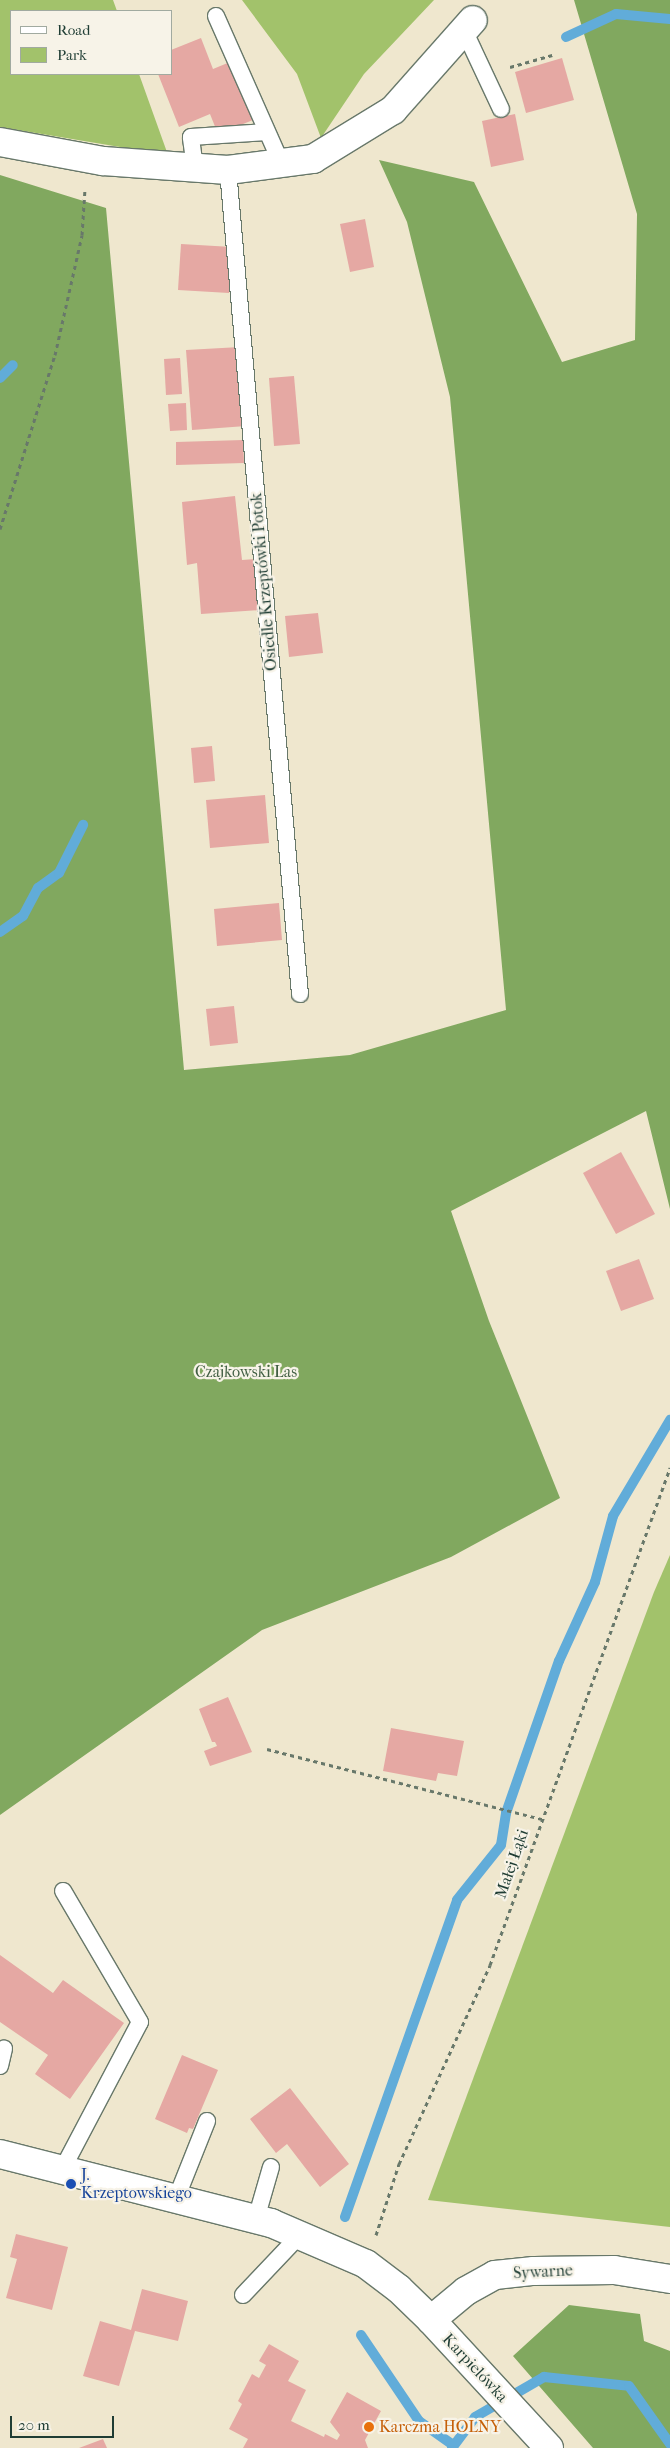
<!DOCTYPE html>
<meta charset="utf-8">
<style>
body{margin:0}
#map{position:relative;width:670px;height:2448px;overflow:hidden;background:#efe7ce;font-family:"IM FELL French Canon",serif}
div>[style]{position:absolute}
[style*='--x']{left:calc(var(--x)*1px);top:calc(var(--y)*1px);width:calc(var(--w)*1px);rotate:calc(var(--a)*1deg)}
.green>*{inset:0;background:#a2c26b}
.forest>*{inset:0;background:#81a85f}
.stream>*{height:10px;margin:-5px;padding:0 5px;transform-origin:5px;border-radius:5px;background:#61acd9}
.building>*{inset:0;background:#e5a8a3}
.path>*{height:3px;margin-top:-1.5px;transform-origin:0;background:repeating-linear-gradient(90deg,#68786a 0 4px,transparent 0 8px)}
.roads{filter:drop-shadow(1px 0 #68786a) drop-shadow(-1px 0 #68786a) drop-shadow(0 1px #68786a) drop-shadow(0 -1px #68786a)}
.lane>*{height:16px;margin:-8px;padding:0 8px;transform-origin:8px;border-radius:8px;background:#fff}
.street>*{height:28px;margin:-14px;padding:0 14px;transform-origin:14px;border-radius:14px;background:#fff}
.dots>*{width:14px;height:14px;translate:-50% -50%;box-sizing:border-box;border:2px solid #f7f3e8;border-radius:50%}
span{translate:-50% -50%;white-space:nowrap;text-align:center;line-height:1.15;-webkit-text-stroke:4.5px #f7f3e8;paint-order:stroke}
.street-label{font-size:16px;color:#1f3d34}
.park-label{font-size:16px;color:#405e42}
.transit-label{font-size:16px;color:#164399}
.left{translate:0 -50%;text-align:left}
.food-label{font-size:16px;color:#c56008}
.legend{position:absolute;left:10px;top:10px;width:162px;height:65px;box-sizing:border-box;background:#f7f3e8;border:1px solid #a1aaa0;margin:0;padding:6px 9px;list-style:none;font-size:15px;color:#1f3d34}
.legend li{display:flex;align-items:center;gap:10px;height:25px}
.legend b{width:25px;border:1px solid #a1aaa0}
.scale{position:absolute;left:10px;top:2416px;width:104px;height:22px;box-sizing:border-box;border:2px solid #1f3d34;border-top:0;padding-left:6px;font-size:15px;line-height:18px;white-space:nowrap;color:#1f3d34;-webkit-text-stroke:4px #f7f3e8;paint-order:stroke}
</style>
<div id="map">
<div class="green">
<i style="clip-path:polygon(0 0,113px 0,117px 11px,11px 11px,11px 74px,139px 74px,168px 155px,0 127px)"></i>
<i style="clip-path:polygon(242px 0,434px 0,364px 74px,321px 138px,297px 74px)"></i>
<i style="clip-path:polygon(670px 1555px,670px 2227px,428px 2200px,654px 1592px)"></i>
</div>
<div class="forest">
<i style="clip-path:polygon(574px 0,670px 0,670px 1209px,646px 1111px,451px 1211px,489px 1321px,560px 1498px,451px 1557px,262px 1630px,0 1815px,0 175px,106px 208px,184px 1070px,350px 1055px,506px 1010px,450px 397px,407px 222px,379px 160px,474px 182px,562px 362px,635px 340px,637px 214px)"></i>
<i style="clip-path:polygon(569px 2305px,640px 2314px,644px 2341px,670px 2351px,670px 2448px,593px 2448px,513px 2356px)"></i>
</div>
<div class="stream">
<i style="--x:566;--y:37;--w:55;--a:-24.7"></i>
<i style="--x:616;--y:14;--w:54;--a:5.3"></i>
<i style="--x:0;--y:378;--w:18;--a:-45"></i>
<i style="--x:0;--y:932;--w:28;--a:-35"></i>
<i style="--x:23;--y:916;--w:32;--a:-62"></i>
<i style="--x:38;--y:888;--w:26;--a:-36"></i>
<i style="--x:59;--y:873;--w:54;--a:-63.4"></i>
<i style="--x:345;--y:2217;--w:336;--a:-70.5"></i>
<i style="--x:457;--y:1900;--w:70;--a:-51.3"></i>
<i style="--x:501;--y:1845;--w:32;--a:-81"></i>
<i style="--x:506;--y:1813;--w:161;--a:-70.8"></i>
<i style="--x:559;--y:1661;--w:87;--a:-65.5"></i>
<i style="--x:595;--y:1582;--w:68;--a:-74.7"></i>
<i style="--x:613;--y:1516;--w:112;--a:-59.3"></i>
<i style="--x:361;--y:2335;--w:104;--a:56"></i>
<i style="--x:419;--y:2421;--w:42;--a:35.2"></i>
<i style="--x:452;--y:2448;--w:39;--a:-53"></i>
<i style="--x:475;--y:2417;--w:80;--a:-30.1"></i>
<i style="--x:544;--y:2377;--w:85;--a:6"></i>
<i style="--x:629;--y:2386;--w:71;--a:54.7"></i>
</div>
<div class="building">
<i style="clip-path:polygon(201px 38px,213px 69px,230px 62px,253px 120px,218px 134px,210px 114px,179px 127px,158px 74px,171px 74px,171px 50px)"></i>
<i style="clip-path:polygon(562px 58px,574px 100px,526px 113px,515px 72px)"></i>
<i style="clip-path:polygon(515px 114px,524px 160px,491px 167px,482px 121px)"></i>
<i style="clip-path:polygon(365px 219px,374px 267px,350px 272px,340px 224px)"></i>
<i style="clip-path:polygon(181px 244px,232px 247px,229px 293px,178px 290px)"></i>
<i style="clip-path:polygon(240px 347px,246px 426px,192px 430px,186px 350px)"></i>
<i style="clip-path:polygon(180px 358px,182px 394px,166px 395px,164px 359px)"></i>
<i style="clip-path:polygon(294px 376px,300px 444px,274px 446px,269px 378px)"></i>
<i style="clip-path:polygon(186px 403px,187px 430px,170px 431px,168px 404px)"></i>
<i style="clip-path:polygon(243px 440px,244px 463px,176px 465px,176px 442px)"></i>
<i style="clip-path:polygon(235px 496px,242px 560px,257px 559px,261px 610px,201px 614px,197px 563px,187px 565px,182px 502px)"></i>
<i style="clip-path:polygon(318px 613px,323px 653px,289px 657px,285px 616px)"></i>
<i style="clip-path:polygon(212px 746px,215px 781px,194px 783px,191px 748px)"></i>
<i style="clip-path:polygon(265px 795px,269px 843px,210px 848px,206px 800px)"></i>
<i style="clip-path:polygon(279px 903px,282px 940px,217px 946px,214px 909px)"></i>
<i style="clip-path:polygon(234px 1006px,238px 1043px,210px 1046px,206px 1009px)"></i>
<i style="clip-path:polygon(621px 1152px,655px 1214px,616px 1234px,583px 1173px)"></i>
<i style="clip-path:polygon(639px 1259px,654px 1299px,621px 1311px,606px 1271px)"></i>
<i style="clip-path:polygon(228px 1697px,252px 1752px,210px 1766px,204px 1751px,217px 1746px,215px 1742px,212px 1742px,199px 1709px)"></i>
<i style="clip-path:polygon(391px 1728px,464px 1741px,457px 1776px,438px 1773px,436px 1781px,383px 1771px)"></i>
<i style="clip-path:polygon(0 1955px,53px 1993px,63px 1980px,124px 2023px,70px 2099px,35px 2074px,48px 2055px,0 2022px)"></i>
<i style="clip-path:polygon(182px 2055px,218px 2070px,193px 2129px,189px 2128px,187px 2133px,155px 2119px)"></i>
<i style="clip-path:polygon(290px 2088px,349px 2164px,320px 2187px,287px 2144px,276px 2153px,250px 2119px)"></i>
<i style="clip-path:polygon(16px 2234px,68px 2247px,52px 2310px,6px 2298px,17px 2259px,10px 2257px)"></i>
<i style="clip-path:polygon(142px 2289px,188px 2301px,178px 2341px,135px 2331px,119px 2386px,83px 2376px,100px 2321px,131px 2330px)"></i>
<i style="clip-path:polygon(269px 2344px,299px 2361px,288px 2381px,306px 2390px,291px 2421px,324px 2437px,325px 2434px,337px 2440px,340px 2435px,330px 2422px,347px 2392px,381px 2411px,365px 2440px,368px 2448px,243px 2448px,248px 2439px,229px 2429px,242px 2404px,238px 2401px,252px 2374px,259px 2378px,266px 2365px,259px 2361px)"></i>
<i style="clip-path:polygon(103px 2439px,107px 2448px,79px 2448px)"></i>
</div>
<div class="path">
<i style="--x:510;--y:67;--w:44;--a:-15.9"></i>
<i style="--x:0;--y:529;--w:182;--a:-72.5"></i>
<i style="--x:55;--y:355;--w:123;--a:-77.3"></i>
<i style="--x:82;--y:235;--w:46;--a:-86.3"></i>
<i style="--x:267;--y:1749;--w:284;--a:14.3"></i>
<i style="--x:376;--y:2235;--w:75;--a:-72.1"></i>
<i style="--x:399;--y:2164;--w:219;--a:-65.4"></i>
<i style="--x:490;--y:1965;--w:529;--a:-70.09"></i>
</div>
<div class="roads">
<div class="lane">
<i style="--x:216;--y:16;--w:161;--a:66.1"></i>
<i style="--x:464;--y:30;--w:87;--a:64.9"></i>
<i style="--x:195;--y:167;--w:30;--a:-98"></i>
<i style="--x:191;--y:137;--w:76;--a:-3.8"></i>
<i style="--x:228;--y:170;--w:827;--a:85.01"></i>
<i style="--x:0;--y:2066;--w:18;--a:-77"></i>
<i style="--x:62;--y:2170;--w:167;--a:-62.2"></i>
<i style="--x:140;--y:2022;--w:152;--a:-120.4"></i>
<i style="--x:176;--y:2199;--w:84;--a:-68.3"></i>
<i style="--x:256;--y:2219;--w:54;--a:-73.9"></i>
<i style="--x:243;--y:2295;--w:83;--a:-46.5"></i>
</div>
<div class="street">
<i style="--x:0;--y:142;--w:105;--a:10.5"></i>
<i style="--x:103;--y:161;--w:125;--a:4.1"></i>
<i style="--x:228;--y:170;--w:86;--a:-7.4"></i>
<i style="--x:313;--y:159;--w:94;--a:-31.5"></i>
<i style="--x:393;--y:110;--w:120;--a:-48.4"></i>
<i style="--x:0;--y:2154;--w:280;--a:14.3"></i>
<i style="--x:271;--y:2223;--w:103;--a:23.3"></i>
<i style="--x:366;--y:2264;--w:41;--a:37.1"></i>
<i style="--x:399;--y:2289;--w:45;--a:44.1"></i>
<i style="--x:431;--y:2320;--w:174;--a:47.3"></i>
<i style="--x:431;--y:2320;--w:45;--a:-39.6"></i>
<i style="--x:466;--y:2291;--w:33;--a:-29"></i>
<i style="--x:495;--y:2275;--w:39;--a:-6"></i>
<i style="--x:534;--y:2271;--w:80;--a:-0.7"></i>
<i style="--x:614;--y:2270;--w:57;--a:9.1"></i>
</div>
</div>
<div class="dots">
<i style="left:71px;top:2184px;background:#1a4fb4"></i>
<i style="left:369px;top:2427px;background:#e8710a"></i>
</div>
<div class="street-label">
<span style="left:264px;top:582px;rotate:-95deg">Osiedle Krzeptówki Potok</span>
<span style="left:512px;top:1864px;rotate:-71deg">Małej Łąki</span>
<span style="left:543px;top:2272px;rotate:-3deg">Sywarne</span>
<span style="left:475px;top:2368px;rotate:47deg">Karpielówka</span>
</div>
<div class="park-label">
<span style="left:246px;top:1372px">Czajkowski Las</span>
</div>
<div class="transit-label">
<span class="left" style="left:81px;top:2184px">J.<br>Krzeptowskiego</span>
</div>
<div class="food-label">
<span class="left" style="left:379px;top:2427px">Karczma HOLNY</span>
</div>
<ul class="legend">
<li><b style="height:6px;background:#fff"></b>Road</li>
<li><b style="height:14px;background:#a2c26b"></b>Park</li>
</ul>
<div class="scale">20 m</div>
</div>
